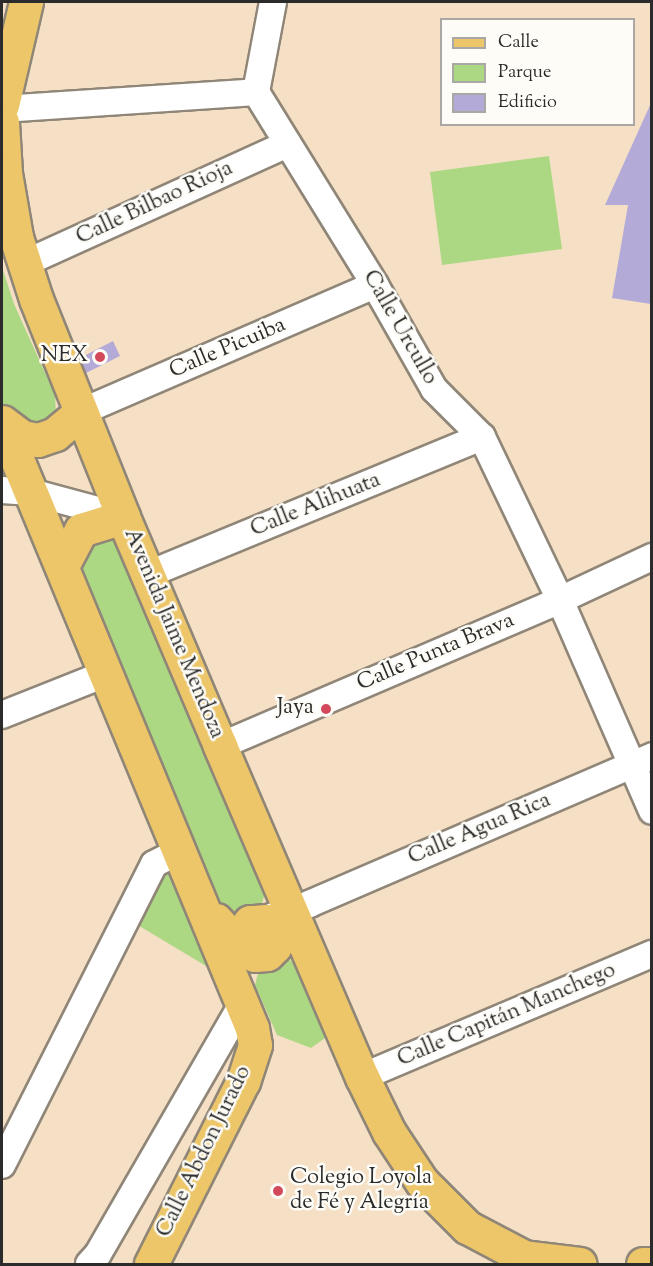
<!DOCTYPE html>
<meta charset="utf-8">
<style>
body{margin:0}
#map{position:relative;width:653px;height:1266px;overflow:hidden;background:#f5e0c5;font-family:"Sorts Mill Goudy",serif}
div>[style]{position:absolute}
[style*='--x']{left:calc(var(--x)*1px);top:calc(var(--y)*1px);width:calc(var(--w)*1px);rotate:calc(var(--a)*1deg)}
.green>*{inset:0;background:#acd783}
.building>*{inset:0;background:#b3aad7}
.roads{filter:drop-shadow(2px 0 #908678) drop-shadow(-2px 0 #908678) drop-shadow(0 2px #908678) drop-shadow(0 -2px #908678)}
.street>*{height:26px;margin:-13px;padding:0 13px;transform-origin:13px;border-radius:13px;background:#fff}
.primary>*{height:33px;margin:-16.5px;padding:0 16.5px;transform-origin:16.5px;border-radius:16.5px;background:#ecc669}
.dots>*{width:16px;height:16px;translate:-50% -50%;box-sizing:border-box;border:3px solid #fdfcf7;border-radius:50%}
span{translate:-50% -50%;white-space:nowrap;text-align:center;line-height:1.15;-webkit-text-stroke:5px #fdfcf7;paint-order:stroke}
.street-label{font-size:22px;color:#2b2b2b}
.poi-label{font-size:22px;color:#2b2b2b}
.right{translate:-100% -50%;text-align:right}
.left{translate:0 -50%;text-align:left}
.frame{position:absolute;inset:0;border:3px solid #2b2b2b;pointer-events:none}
.legend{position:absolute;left:440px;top:18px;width:195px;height:108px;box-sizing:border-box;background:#fdfcf7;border:2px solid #a9a8a5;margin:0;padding:8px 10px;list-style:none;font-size:18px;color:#2b2b2b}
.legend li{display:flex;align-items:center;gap:12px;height:30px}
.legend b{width:30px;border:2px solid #a9a8a5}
</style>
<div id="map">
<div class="green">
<i style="clip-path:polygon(549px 156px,562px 249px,442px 265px,430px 172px)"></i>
<i style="clip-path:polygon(2px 267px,14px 304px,55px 395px,56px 415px,42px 426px,27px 429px,4px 408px,2px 402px)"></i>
<i style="clip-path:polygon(111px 532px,265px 892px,262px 904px,256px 910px,238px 915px,226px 909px,218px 900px,73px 567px,76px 550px)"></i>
<i style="clip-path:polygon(167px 869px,178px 876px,221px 975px,136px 924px,157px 877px)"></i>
<i style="clip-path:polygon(278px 957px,288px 959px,298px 966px,328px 1036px,311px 1048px,277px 1035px,255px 985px,259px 969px)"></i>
</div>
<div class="building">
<i style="clip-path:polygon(651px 103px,651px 304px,612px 298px,628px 205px,605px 205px)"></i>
<i style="clip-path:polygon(113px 341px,120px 356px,86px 373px,80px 358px)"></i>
</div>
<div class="roads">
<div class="street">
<i style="--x:273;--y:2;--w:92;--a:100.7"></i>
<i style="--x:256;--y:92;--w:227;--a:58.3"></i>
<i style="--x:375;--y:285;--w:120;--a:60.4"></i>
<i style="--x:434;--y:389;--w:68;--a:45"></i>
<i style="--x:482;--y:437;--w:181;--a:64.4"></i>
<i style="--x:560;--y:600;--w:230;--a:66.4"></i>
<i style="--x:2;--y:109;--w:255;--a:-3.8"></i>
<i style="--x:23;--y:264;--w:290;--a:-24.4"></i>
<i style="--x:81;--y:412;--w:320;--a:-23.4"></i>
<i style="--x:2;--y:490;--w:29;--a:4"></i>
<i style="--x:31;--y:492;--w:95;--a:15.2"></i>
<i style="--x:149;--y:574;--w:360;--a:-22.4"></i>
<i style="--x:2;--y:715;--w:111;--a:-21.7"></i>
<i style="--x:220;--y:746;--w:370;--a:-23.2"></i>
<i style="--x:560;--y:600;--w:102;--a:-25.1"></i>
<i style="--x:273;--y:916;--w:38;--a:-18"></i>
<i style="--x:309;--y:904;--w:374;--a:-23.3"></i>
<i style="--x:362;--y:1077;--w:315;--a:-23"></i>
<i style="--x:2;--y:1165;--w:337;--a:-63.2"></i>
<i style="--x:154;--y:864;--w:29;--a:-27"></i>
<i style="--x:89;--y:1264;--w:13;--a:-48"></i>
<i style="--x:98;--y:1254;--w:288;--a:-60"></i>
</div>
<div class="primary">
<i style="--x:2;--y:105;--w:106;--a:-76.9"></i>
<i style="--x:2;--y:122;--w:51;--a:86.6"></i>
<i style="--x:5;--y:173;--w:65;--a:80.2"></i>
<i style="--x:16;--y:237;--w:65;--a:72.1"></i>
<i style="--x:36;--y:299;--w:235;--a:68.2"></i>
<i style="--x:123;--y:517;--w:249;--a:67"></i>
<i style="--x:220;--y:746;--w:360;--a:66.8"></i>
<i style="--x:362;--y:1077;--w:61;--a:63.9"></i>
<i style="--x:389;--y:1132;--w:60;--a:56.6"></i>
<i style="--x:422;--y:1182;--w:64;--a:45"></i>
<i style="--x:467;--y:1227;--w:64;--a:27.8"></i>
<i style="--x:524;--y:1257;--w:56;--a:7.1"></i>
<i style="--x:2;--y:422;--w:25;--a:37"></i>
<i style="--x:22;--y:437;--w:16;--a:11"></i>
<i style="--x:38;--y:440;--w:18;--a:-19"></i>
<i style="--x:55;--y:434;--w:34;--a:-40"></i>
<i style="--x:2;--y:423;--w:655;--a:67.55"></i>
<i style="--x:252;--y:1028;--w:17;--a:80"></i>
<i style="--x:255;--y:1045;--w:38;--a:108"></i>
<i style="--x:243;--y:1081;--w:205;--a:116.7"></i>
<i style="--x:62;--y:566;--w:41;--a:-62.2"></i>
<i style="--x:81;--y:530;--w:44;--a:-17.2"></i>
<i style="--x:216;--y:920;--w:25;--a:48"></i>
<i style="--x:233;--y:939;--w:22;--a:39"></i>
<i style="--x:250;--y:953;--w:5;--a:22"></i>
<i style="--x:255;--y:955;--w:12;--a:-5"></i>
<i style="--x:267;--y:954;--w:11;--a:-45"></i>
<i style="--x:275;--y:946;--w:17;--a:-90"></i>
<i style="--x:275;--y:929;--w:12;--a:-138"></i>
<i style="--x:266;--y:921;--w:16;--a:176"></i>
<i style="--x:250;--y:922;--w:13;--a:129"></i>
<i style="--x:242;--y:932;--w:17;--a:80"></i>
<i style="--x:643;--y:1264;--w:9;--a:0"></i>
</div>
</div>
<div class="dots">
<i style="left:100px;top:357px;background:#d1495b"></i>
<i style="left:326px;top:709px;background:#d1495b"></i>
<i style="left:278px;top:1191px;background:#d1495b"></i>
</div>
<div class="street-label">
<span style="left:155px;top:204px;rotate:-25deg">Calle Bilbao Rioja</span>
<span style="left:399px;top:328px;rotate:60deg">Calle Urcullo</span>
<span style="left:228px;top:349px;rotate:-23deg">Calle Picuiba</span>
<span style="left:316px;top:506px;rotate:-22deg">Calle Alihuata</span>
<span style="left:173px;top:634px;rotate:67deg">Avenida Jaime Mendoza</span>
<span style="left:436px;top:653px;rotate:-23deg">Calle Punta Brava</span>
<span style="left:480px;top:830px;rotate:-23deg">Calle Agua Rica</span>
<span style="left:507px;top:1016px;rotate:-23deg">Calle Capitán Manchego</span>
<span style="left:205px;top:1152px;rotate:-64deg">Calle Abdon Jurado</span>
</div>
<div class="poi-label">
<span class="right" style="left:88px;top:357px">NEX</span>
<span class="right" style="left:314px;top:709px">Jaya</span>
<span class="left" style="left:290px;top:1191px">Colegio Loyola<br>de Fé y Alegría</span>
</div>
<div class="frame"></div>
<ul class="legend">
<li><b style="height:8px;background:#ecc669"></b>Calle</li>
<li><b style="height:16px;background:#acd783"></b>Parque</li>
<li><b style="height:16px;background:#b3aad7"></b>Edificio</li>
</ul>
</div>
